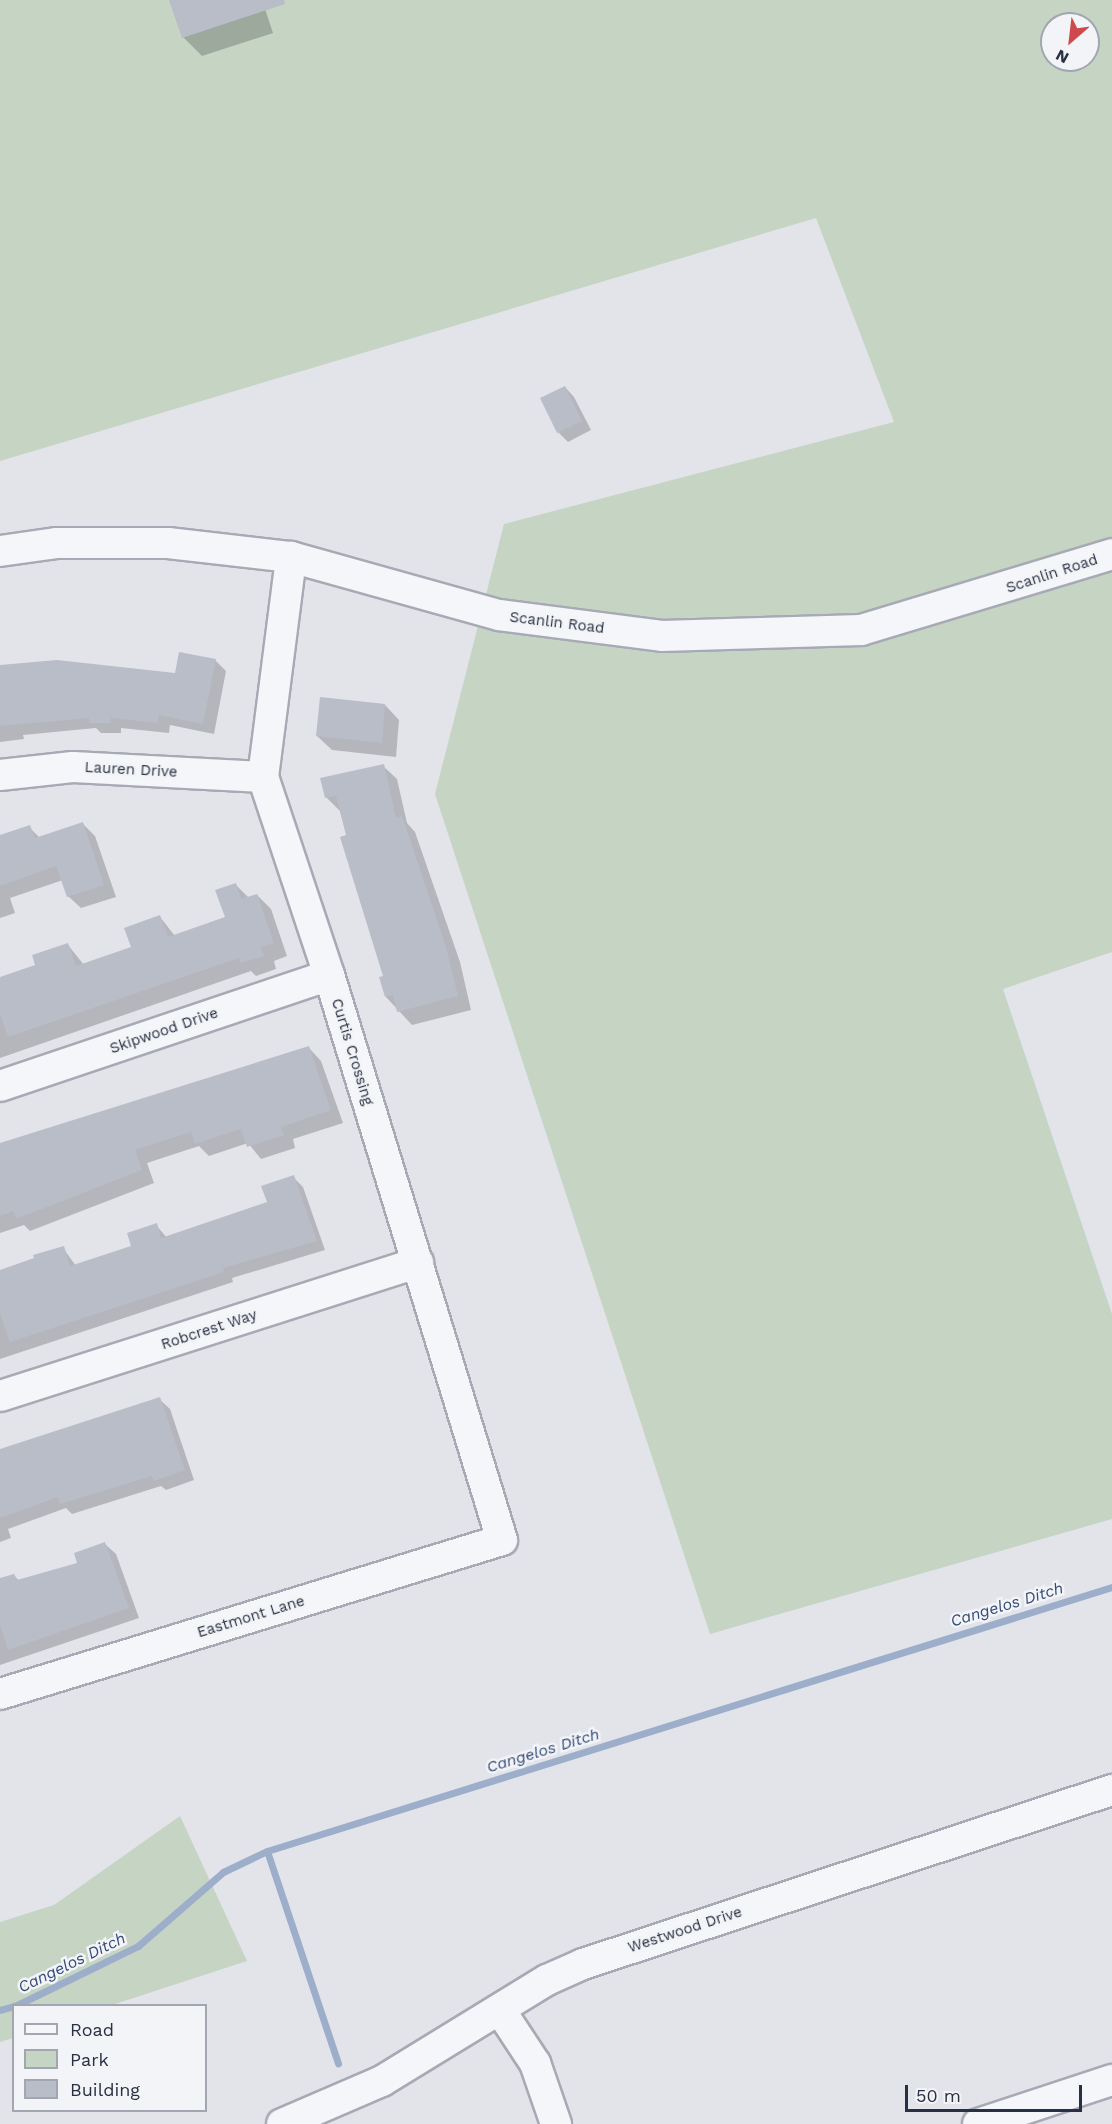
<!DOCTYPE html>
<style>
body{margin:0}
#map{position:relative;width:1112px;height:2124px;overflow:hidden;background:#e2e4ea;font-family:"Work Sans",sans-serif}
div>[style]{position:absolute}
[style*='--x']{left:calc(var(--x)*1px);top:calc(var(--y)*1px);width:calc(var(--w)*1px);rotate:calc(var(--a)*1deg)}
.green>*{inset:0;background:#c5d4c3}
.shadow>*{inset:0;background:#0003}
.stream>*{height:7px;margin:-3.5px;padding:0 3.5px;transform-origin:3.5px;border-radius:3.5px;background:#9daeca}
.building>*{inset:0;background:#b9bdc8}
.roads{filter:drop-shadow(2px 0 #a7aab5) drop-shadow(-2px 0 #a7aab5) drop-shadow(0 2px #a7aab5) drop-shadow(0 -2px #a7aab5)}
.minor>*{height:30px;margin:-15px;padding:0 15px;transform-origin:15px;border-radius:15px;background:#f5f6f9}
span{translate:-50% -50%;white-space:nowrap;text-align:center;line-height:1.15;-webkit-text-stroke:5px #f2f4f8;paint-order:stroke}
.street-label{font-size:15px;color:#2a3043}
.water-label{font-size:16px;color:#344a77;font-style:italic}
.legend{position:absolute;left:12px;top:2004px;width:195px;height:108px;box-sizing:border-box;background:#f2f4f8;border:2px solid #a2a6b0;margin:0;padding:8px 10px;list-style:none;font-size:18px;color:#2a3043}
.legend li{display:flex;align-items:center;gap:12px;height:30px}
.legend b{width:30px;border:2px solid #a2a6b0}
.north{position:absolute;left:1040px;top:12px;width:60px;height:60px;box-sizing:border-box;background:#f2f4f8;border:2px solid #a2a6b0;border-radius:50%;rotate:208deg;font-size:16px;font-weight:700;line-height:24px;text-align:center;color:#2a3043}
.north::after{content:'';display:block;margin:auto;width:21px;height:27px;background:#cf484c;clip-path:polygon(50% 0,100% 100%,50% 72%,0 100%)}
.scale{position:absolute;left:905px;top:2085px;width:177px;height:27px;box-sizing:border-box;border:3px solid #2a3043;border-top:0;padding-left:8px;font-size:18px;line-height:21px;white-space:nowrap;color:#2a3043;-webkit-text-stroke:4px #f2f4f8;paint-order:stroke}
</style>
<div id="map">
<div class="green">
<i style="clip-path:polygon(evenodd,0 0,1112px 0,1112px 952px,1003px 989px,1112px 1314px,1112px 1519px,710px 1634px,435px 794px,504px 524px,894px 422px,816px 218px,0 461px,0 0,1052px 24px,1088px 24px,1088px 60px,1052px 60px,1052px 24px)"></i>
<i style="clip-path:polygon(180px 1816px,247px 1961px,112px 2005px,14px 2006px,13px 2038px,0 2042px,0 1922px,54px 1905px)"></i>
</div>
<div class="shadow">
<i style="clip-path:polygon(171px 0,262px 0,273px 33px,202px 56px,183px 37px)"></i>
<i style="clip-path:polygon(565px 387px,574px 397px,591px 430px,568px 442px,558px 432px)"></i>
<i style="clip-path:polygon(215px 660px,226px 671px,214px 734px,170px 725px,169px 733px,121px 728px,121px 733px,101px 733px,96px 728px,23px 735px,24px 739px,0 742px,0 665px,176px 674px)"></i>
<i style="clip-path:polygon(385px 705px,399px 720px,396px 757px,332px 750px,317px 736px)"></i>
<i style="clip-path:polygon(383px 766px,397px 779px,407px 823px,415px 832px,460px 962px,471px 1010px,412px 1025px,386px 997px,385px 977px,347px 836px,340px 811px,326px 797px)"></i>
<i style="clip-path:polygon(82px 823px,95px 836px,116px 897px,81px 908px,68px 896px,63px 880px,10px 898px,15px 913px,0 918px,0 837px,29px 827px,40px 838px)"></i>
<i style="clip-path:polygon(236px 885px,249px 898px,257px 895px,271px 909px,287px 956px,274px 961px,276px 969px,256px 976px,251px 971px,0 1058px,0 978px,37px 966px,68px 945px,84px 965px,133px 948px,160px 917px,175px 936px,227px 918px)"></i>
<i style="clip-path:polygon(309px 1048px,321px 1061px,343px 1123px,293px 1139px,295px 1148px,261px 1159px,248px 1143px,209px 1156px,199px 1146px,147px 1163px,154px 1183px,30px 1231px,24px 1225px,0 1233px,0 1145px)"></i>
<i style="clip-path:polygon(293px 1177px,303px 1187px,325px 1250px,232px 1278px,233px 1282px,0 1359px,0 1272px,63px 1248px,76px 1266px,133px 1247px,156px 1225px,167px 1238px,269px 1203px)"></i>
<i style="clip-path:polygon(159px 1399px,170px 1409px,194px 1480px,166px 1490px,161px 1486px,72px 1514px,66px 1508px,8px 1529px,11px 1538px,0 1542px,0 1452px)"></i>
<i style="clip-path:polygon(105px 1544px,116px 1554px,139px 1618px,0 1665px,0 1580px,14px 1575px,19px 1581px,79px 1564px)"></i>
</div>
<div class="stream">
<i style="--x:267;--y:1851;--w:224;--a:71.5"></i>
<i style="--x:15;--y:2006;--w:137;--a:-26"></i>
<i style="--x:138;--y:1946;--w:113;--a:-41"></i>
<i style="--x:223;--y:1872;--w:49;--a:-25.5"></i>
<i style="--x:267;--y:1851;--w:885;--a:-17.35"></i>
<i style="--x:0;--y:2010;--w:15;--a:-16"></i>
</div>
<div class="building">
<i style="clip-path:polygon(169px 0,284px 0,285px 4px,182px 38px)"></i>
<i style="clip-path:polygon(565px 386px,582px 421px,557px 433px,540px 398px)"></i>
<i style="clip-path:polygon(179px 652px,216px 659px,203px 724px,159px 715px,158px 723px,111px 718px,111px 723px,89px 723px,89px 718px,0 726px,0 665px,57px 660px,175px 673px)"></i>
<i style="clip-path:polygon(320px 697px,385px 704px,382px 743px,316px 736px)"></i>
<i style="clip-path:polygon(384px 764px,396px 818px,402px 816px,446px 947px,458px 996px,397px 1012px,393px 995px,385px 997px,379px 977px,383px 976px,340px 837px,346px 835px,336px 796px,325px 798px,320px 778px)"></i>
<i style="clip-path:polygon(83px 822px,104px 885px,67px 897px,56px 866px,0 886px,0 835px,30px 825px,35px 838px)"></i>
<i style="clip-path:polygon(236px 883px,241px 899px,257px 894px,274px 943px,261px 947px,264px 956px,241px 963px,239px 958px,8px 1037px,0 1014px,0 977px,35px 965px,32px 955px,68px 943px,76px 966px,131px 947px,124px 928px,160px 915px,168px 937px,225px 917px,215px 890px)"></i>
<i style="clip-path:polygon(309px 1046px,331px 1110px,281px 1127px,284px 1135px,247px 1147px,241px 1129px,195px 1144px,191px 1132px,135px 1150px,142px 1170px,16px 1219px,13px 1211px,0 1216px,0 1143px)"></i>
<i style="clip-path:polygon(294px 1175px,317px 1241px,223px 1268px,224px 1272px,10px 1342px,0 1314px,0 1270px,34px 1258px,33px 1255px,64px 1246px,70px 1266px,131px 1246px,127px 1233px,157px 1223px,161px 1238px,267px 1202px,261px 1186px)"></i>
<i style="clip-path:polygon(160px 1397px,185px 1470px,154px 1481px,152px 1476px,60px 1504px,58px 1497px,0 1518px,0 1449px)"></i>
<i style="clip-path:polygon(105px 1542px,129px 1608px,8px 1650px,0 1625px,0 1578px,14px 1574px,17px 1580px,77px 1563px,74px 1553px)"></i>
</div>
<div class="roads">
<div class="minor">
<i style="--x:0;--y:551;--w:58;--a:-8"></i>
<i style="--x:57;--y:543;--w:111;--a:0"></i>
<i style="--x:168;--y:543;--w:124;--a:6.5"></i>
<i style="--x:291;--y:557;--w:216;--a:15.6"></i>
<i style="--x:499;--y:615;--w:164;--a:7.3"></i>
<i style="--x:662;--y:636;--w:199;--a:-1.7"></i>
<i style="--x:861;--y:630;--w:262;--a:-16.8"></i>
<i style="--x:0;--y:775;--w:73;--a:-6.3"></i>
<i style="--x:73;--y:767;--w:190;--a:3"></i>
<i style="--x:0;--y:1086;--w:347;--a:-18.6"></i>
<i style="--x:0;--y:1396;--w:439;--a:-17.7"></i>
<i style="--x:0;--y:1694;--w:525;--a:-17.05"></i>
<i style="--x:502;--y:1540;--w:591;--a:-107.02"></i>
<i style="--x:329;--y:975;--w:209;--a:-108.4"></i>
<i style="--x:263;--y:777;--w:222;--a:-82.7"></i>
<i style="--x:500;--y:2010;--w:64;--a:56.6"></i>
<i style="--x:535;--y:2063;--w:65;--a:71"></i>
<i style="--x:282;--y:2124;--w:109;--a:-23.3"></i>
<i style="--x:382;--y:2081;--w:193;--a:-31.5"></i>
<i style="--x:547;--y:1980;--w:39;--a:-24"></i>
<i style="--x:583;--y:1964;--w:557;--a:-18.21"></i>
<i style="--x:978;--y:2124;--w:141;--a:-18.2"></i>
</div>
</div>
<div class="street-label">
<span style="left:1052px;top:574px;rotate:-18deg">Scanlin Road</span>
<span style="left:557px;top:623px;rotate:7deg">Scanlin Road</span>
<span style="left:131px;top:770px;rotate:3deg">Lauren Drive</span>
<span style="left:164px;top:1031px;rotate:-19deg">Skipwood Drive</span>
<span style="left:352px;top:1052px;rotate:73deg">Curtis Crossing</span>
<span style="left:209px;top:1330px;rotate:-18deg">Robcrest Way</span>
<span style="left:251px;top:1617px;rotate:-17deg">Eastmont Lane</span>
<span style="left:685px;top:1930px;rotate:-18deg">Westwood Drive</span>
</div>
<div class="water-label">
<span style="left:1007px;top:1605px;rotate:-17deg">Cangelos Ditch</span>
<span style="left:543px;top:1751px;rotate:-17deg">Cangelos Ditch</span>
<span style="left:72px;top:1963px;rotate:-26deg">Cangelos Ditch</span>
</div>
<ul class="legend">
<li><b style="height:8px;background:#f5f6f9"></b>Road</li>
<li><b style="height:16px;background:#c5d4c3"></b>Park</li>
<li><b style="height:16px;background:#b9bdc8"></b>Building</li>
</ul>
<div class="north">N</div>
<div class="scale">50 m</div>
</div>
